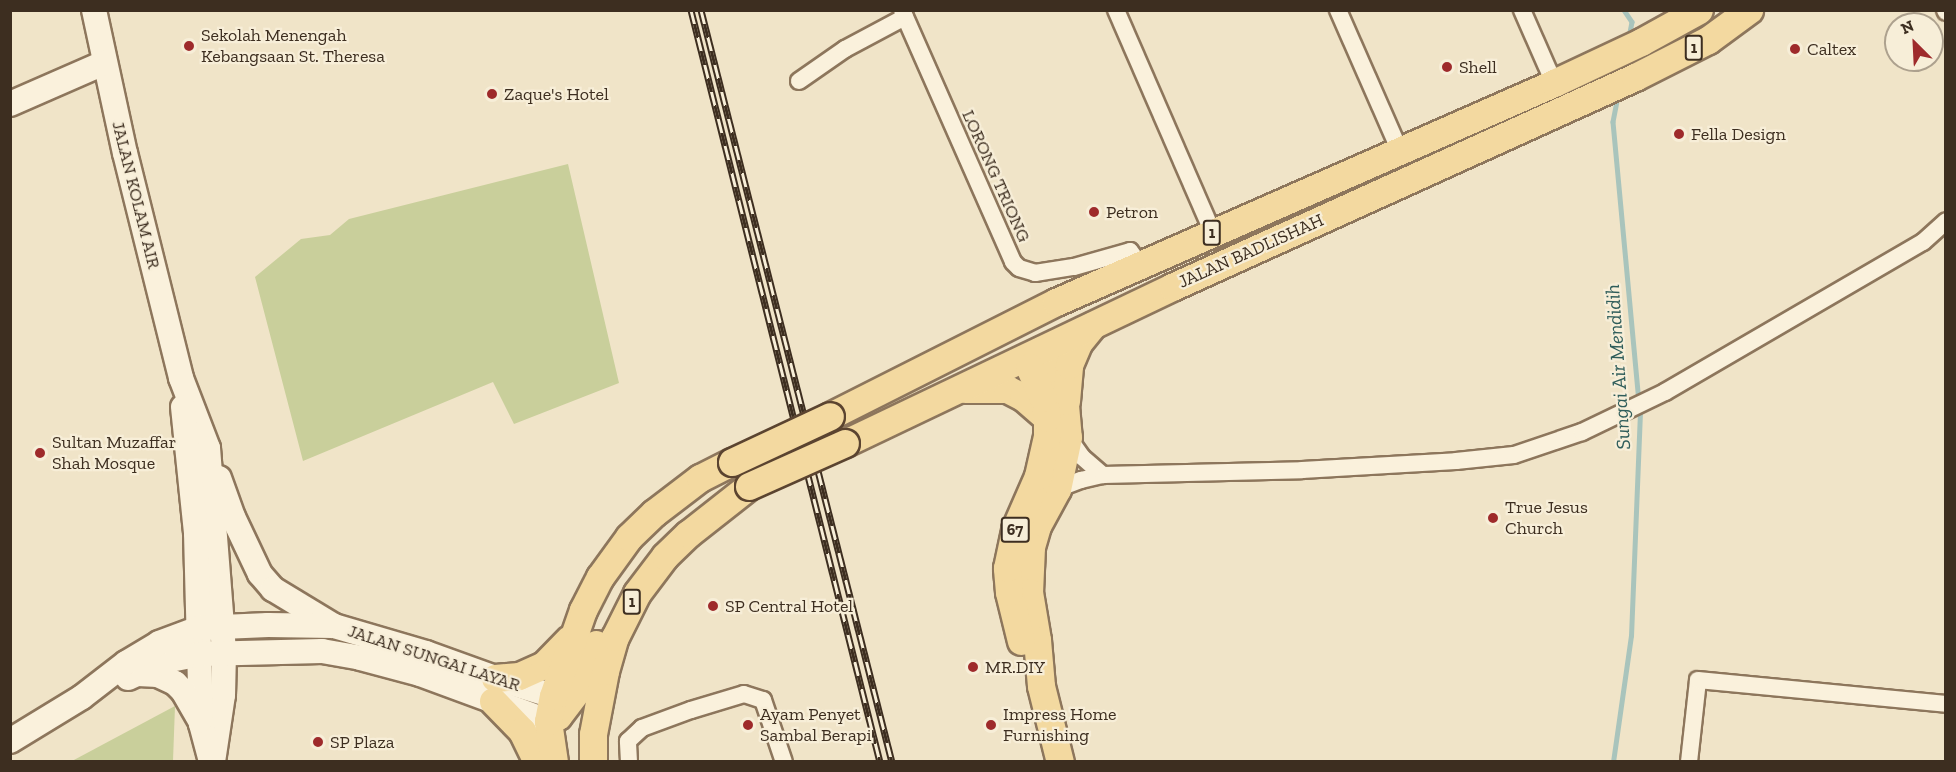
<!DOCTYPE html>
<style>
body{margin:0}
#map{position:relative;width:1956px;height:772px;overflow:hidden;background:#f0e4c8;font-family:"Zilla Slab",serif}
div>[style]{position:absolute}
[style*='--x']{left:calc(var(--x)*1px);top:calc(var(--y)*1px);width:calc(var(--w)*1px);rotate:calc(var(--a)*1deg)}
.green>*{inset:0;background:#c9cf9b}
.stream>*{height:4.5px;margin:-2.25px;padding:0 2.25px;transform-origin:2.25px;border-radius:2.25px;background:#a9c4bc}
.roads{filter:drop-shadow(2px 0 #8d765c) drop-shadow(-2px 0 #8d765c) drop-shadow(0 2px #8d765c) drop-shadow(0 -2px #8d765c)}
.street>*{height:16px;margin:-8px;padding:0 8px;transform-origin:8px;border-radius:8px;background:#faf1dc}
.secondary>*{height:24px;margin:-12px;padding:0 12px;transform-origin:12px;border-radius:12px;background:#faf1dc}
.primary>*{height:27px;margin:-13.5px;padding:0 13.5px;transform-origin:13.5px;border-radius:13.5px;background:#f3d9a0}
.rail>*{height:7px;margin-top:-3.5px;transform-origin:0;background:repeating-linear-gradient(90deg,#f7eed8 0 14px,#3d2e20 0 28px);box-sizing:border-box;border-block:2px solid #3d2e20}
.bridges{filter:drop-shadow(2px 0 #5b4430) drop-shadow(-2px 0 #5b4430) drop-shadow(0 2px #5b4430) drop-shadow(0 -2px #5b4430)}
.primary-bridge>*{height:27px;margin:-13.5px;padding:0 13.5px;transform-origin:13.5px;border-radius:13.5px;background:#f3d9a0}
.dots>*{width:16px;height:16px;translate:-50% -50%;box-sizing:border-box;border:3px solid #f7eed8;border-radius:50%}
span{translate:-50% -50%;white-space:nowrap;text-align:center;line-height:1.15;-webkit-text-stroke:4.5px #f7eed8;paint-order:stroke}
.shield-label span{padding:2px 4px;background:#f7eed8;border:2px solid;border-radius:4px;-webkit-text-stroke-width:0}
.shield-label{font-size:16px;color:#3d2e20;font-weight:700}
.poi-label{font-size:18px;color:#3d2e20}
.left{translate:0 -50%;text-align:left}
.street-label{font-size:18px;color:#3d2e20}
.water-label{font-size:20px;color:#2f5d5a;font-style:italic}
.frame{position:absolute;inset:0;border:12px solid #3d2e20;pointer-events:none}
.north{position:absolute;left:1884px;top:12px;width:60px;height:60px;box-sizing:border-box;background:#f7eed8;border:2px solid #ada18e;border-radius:50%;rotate:336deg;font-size:16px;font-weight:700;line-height:24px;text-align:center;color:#3d2e20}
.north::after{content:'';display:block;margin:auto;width:21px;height:27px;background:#9e2a2b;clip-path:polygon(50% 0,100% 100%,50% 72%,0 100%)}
</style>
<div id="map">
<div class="green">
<i style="clip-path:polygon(568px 164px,619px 383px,514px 424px,493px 382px,303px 461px,255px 277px,301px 239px,330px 235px,349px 219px)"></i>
<i style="clip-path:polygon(175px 706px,173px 761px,72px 761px)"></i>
</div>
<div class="stream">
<i style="--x:1624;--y:10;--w:14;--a:56"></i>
<i style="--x:1632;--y:22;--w:15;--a:101"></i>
<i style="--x:1618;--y:96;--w:26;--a:101"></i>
<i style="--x:1613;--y:122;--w:279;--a:84.7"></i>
<i style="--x:1613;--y:762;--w:127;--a:-81.9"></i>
<i style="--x:1631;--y:636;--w:227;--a:-87.7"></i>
</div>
<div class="roads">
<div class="street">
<i style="--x:902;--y:10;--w:275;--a:66.2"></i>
<i style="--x:1013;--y:262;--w:8;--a:45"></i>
<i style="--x:1019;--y:268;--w:17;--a:17"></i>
<i style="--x:1035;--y:273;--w:39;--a:-9"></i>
<i style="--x:1074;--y:267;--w:58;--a:-15.9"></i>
<i style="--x:1130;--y:251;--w:17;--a:54"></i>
<i style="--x:1116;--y:10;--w:243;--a:66.5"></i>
<i style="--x:1338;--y:10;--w:154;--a:66.3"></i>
<i style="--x:1522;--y:10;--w:80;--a:66.3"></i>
<i style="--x:1945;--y:10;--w:2;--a:63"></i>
<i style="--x:799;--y:81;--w:56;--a:-34.8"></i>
<i style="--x:845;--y:49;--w:68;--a:-28.1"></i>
<i style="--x:1068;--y:437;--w:24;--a:55"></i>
<i style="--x:1082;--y:457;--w:28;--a:41"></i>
<i style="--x:1057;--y:489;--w:26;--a:-21"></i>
<i style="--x:1081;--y:480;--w:23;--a:-13"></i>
<i style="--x:1103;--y:475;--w:199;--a:-1.4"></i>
<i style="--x:1302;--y:470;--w:154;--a:-3.3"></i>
<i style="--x:1456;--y:461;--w:58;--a:-5.9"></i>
<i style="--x:1514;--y:455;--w:72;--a:-18.7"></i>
<i style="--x:1582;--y:432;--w:92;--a:-25.7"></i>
<i style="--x:1665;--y:392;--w:298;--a:-30.2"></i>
<i style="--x:1923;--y:242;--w:31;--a:-42"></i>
<i style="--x:629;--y:762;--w:21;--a:-93"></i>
<i style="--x:628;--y:741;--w:19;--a:-43"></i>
<i style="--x:642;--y:728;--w:52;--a:-20.2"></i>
<i style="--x:691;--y:710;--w:55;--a:-16.8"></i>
<i style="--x:744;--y:694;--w:20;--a:18"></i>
<i style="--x:763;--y:700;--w:65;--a:71.3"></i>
<i style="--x:1689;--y:762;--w:82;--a:-83.7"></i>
<i style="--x:1698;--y:680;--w:249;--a:5.5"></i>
</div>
<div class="secondary">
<i style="--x:94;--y:10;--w:146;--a:77.8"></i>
<i style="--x:125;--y:153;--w:232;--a:76"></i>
<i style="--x:181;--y:378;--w:75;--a:68.9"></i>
<i style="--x:208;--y:448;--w:205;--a:85.5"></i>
<i style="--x:224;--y:652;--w:43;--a:91.3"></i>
<i style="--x:223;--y:695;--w:68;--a:98.5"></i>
<i style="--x:10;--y:104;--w:103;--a:-23.6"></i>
<i style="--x:183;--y:407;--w:127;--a:84.1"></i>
<i style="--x:196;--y:533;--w:191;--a:88.5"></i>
<i style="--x:201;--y:724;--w:35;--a:75"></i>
<i style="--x:219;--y:478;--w:41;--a:70.3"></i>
<i style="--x:233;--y:517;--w:63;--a:64.7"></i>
<i style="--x:260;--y:574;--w:20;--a:49"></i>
<i style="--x:273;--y:589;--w:71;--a:31.2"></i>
<i style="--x:138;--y:674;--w:20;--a:3"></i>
<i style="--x:158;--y:675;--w:19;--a:25"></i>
<i style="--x:175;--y:683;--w:11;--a:45"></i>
<i style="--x:183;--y:691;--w:34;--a:60"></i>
<i style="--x:128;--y:678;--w:41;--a:-24.7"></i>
<i style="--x:165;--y:661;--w:36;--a:-11"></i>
<i style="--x:200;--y:654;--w:122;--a:-1.4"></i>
<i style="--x:322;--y:651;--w:39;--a:10"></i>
<i style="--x:360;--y:658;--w:62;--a:14.9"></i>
<i style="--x:420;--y:674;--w:136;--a:20.2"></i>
<i style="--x:10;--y:741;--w:84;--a:-31.4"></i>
<i style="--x:82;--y:697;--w:56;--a:-37.7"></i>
<i style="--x:126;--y:663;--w:39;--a:-31"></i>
<i style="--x:159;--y:643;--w:43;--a:-20.6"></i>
<i style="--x:199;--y:628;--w:69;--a:-2.5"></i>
<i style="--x:268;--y:625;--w:66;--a:0.9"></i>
<i style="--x:334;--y:626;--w:96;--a:16.4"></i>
<i style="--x:426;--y:653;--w:73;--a:19.9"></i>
<i style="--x:495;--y:678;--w:61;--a:17.2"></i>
</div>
<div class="primary">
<i style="--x:1041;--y:350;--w:60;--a:66.4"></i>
<i style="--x:1065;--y:405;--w:32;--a:85"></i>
<i style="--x:1068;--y:437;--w:53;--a:101.9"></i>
<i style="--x:1057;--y:489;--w:42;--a:118.4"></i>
<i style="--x:1037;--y:526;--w:22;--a:106"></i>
<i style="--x:1031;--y:547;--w:45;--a:92.5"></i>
<i style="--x:1029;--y:592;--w:49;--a:80.5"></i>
<i style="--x:1037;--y:640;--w:46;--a:85"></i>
<i style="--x:1041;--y:686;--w:78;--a:76"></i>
<i style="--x:965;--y:389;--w:42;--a:0"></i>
<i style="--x:1007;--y:389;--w:18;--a:27"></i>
<i style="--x:1023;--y:397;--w:32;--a:41"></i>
<i style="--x:1066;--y:401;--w:36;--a:-85"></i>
<i style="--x:1069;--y:365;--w:25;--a:-67"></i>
<i style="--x:1079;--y:342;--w:21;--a:-51"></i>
<i style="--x:830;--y:416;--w:253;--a:-26.8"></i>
<i style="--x:1056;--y:302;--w:544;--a:-23.74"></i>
<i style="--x:1554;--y:83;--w:96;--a:-25.2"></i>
<i style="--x:1641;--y:42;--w:66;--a:-28.9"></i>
<i style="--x:845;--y:443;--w:362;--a:-25.5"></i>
<i style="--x:1172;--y:287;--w:508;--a:-24.4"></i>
<i style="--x:1635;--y:77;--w:82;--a:-26.9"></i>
<i style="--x:1708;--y:40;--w:51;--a:-36.2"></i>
<i style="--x:1021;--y:641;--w:50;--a:-103.8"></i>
<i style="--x:1009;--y:592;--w:24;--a:-95"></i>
<i style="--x:1007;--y:568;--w:40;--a:-78"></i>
<i style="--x:1015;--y:529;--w:58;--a:-66.5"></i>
<i style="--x:1038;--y:476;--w:41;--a:-77.3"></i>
<i style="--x:1047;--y:436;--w:18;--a:-90"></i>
<i style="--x:1047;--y:418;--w:20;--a:-101"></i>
<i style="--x:1043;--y:398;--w:34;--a:-114"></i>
<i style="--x:495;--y:678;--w:24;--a:-5"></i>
<i style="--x:519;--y:676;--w:27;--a:-24"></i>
<i style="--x:544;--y:665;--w:35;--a:-46"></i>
<i style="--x:493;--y:701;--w:42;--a:46"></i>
<i style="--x:522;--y:731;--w:34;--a:64"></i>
<i style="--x:548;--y:721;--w:11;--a:-27"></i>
<i style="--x:558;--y:716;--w:35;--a:-53"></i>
<i style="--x:579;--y:688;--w:47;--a:-68.9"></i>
<i style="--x:554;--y:762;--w:41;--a:-98.3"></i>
<i style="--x:548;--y:721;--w:25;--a:-79"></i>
<i style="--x:553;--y:696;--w:91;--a:-70.8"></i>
<i style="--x:583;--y:610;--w:37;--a:-63"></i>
<i style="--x:600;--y:577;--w:49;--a:-54.1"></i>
<i style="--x:629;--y:537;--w:35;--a:-44"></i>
<i style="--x:654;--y:513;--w:58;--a:-37.3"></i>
<i style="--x:700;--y:478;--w:36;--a:-27"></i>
<i style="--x:593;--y:762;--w:28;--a:-90"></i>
<i style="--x:593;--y:734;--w:64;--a:-79.2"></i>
<i style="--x:605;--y:671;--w:35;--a:-74"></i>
<i style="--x:615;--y:637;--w:49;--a:-63.4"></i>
<i style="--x:637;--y:593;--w:46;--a:-52.9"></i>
<i style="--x:665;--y:556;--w:32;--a:-44"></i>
<i style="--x:688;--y:534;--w:78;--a:-38.2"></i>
</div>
</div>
<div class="rail">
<i style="--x:691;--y:10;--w:775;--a:75.89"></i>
<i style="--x:701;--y:10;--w:776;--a:75.75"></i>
</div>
<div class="bridges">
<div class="primary-bridge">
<i style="--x:732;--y:462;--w:108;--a:-25.1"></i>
<i style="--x:749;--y:486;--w:105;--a:-24.1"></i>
</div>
</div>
<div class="dots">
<i style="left:189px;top:46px;background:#9e2a2b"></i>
<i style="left:1795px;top:49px;background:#9e2a2b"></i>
<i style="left:1447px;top:67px;background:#9e2a2b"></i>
<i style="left:492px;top:94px;background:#9e2a2b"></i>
<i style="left:1679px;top:134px;background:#9e2a2b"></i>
<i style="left:1094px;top:212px;background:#9e2a2b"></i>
<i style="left:40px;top:453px;background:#9e2a2b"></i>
<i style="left:1493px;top:518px;background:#9e2a2b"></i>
<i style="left:713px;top:606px;background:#9e2a2b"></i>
<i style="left:973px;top:667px;background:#9e2a2b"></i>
<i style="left:748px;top:725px;background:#9e2a2b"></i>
<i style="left:991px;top:725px;background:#9e2a2b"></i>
<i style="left:318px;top:742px;background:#9e2a2b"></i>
</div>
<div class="shield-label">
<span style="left:1694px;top:48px">1</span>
<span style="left:1212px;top:233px">1</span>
<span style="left:1015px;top:530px">67</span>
<span style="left:632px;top:602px">1</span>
</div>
<div class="poi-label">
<span class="left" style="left:201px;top:46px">Sekolah Menengah<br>Kebangsaan St. Theresa</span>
<span class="left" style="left:1807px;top:49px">Caltex</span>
<span class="left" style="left:1459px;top:67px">Shell</span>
<span class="left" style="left:504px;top:94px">Zaque's Hotel</span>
<span class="left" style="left:1691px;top:134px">Fella Design</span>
<span class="left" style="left:1106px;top:212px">Petron</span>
<span class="left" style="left:52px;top:453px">Sultan Muzaffar<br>Shah Mosque</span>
<span class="left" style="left:1505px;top:518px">True Jesus<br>Church</span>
<span class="left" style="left:725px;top:606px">SP Central Hotel</span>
<span class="left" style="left:985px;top:667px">MR.DIY</span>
<span class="left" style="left:760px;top:725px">Ayam Penyet<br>Sambal Berapi</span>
<span class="left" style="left:1003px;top:725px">Impress Home<br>Furnishing</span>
<span class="left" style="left:330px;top:742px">SP Plaza</span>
</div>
<div class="street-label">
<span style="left:996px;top:176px;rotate:66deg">LORONG TRIONG</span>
<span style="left:136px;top:195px;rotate:76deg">JALAN KOLAM AIR</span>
<span style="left:1251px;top:251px;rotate:-24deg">JALAN BADLISHAH</span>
<span style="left:434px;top:658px;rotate:18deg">JALAN SUNGAI LAYAR</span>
</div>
<div class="water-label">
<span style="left:1618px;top:367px;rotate:-94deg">Sungai Air Mendidih</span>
</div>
<div class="frame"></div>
<div class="north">N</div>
</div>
